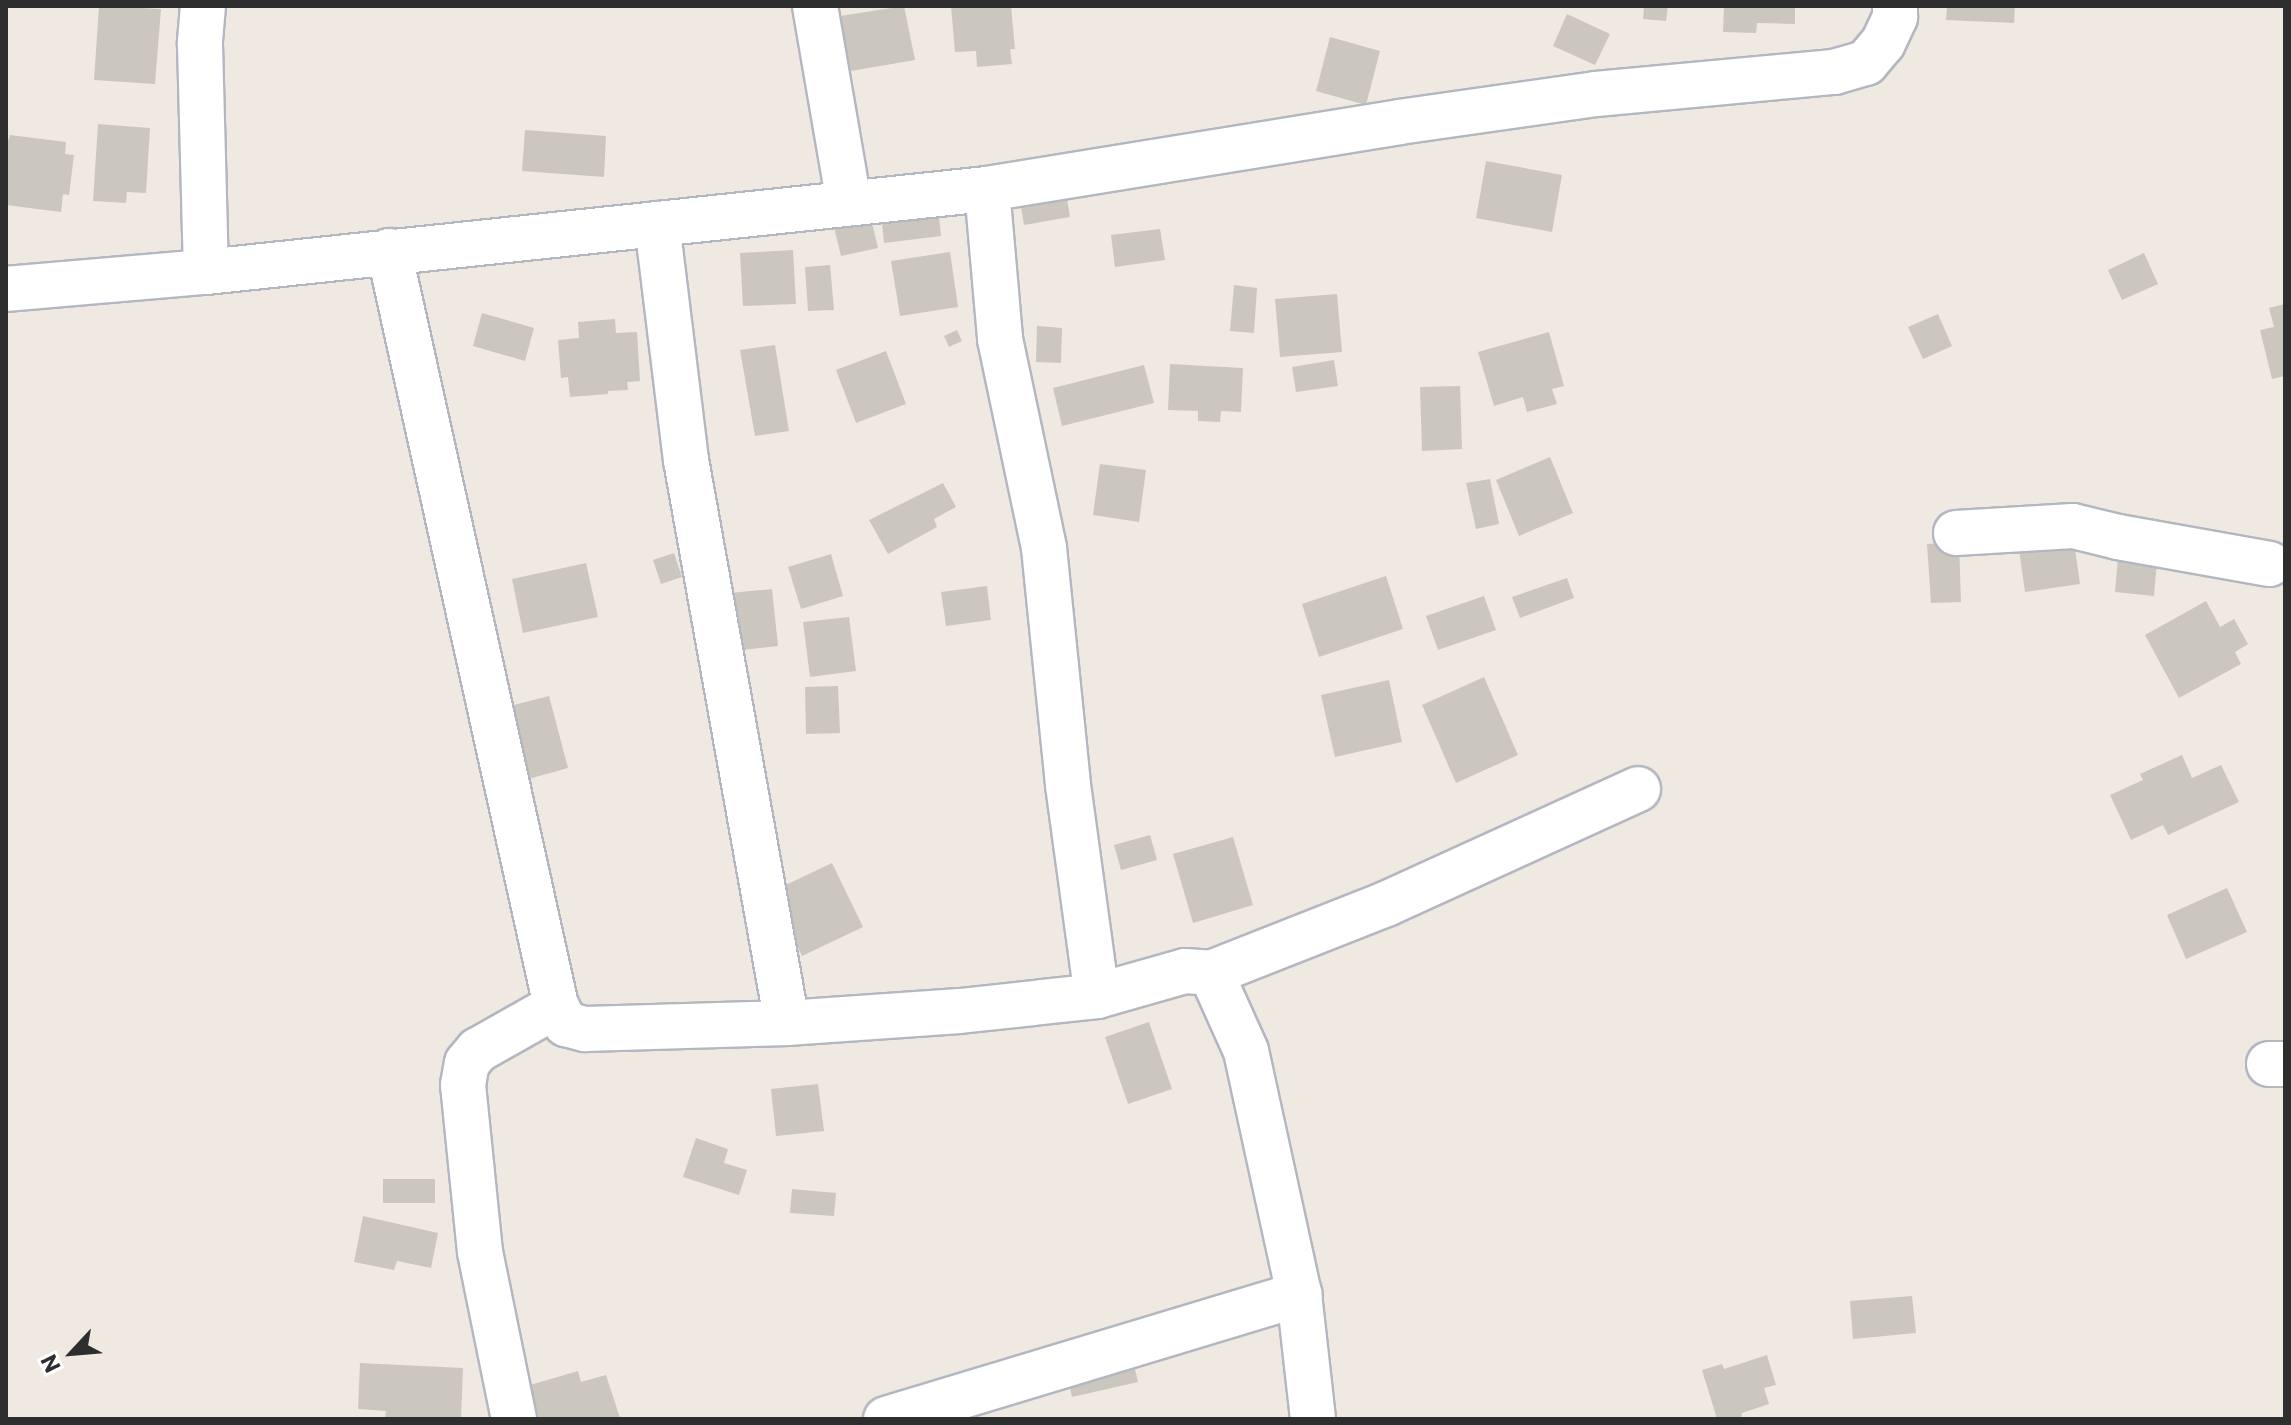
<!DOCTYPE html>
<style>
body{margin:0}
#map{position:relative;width:2291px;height:1425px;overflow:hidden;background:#efe9e1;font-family:Commissioner,sans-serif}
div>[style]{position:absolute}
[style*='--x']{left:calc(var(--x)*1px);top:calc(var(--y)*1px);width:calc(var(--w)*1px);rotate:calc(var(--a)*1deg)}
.building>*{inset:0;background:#cbc7bf}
.roads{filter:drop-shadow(2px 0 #b4b7c1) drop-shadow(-2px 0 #b4b7c1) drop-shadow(0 2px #b4b7c1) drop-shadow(0 -2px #b4b7c1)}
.minor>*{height:44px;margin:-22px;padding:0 22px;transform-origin:22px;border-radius:22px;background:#fff}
span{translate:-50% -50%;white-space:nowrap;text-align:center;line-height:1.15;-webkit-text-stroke:6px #fff;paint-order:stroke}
.frame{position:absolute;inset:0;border:8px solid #2e2e2e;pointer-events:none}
.north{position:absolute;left:32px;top:1313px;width:80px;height:80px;-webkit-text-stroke:6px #fff;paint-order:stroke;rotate:244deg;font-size:22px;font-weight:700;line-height:32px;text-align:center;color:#2e2e2e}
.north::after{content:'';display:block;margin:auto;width:28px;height:36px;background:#2e2e2e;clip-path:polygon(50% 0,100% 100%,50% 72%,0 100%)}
</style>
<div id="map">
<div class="building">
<i style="clip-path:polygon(99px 6px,161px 9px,155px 84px,94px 80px)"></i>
<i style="clip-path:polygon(904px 6px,915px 60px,851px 71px,840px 16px)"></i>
<i style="clip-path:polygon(951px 6px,1011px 6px,1015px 49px,1010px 49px,1012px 64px,977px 67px,976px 51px,955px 52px)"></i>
<i style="clip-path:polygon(1644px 6px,1668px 6px,1666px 21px,1643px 19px)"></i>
<i style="clip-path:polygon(1724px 6px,1795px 6px,1795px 24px,1757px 23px,1756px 33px,1723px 32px)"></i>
<i style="clip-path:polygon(1947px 6px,2015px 6px,2014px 23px,1946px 20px)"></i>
<i style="clip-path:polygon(1567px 14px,1610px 34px,1595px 65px,1553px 46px)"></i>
<i style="clip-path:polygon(1330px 37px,1380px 51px,1366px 105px,1316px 91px)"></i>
<i style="clip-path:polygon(98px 124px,150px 128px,146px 193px,127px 192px,126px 203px,93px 201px)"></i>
<i style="clip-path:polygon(525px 130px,606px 136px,604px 177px,522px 171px)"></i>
<i style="clip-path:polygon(10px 135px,66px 142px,65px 154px,74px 155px,69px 195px,63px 194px,61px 212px,6px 205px,6px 147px)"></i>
<i style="clip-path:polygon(1486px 161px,1562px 175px,1552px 232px,1476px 218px)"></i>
<i style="clip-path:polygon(1064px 182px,1070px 217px,1024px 225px,1018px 189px)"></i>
<i style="clip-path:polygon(938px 206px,941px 236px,884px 243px,881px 213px)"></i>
<i style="clip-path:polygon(870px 215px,878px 248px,841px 256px,833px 223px)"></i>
<i style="clip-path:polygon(1160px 229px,1165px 260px,1115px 267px,1111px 235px)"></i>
<i style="clip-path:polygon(793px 250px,796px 304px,743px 306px,740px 253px)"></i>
<i style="clip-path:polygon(950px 252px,958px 307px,900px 316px,891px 261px)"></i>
<i style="clip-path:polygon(2144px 253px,2158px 284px,2122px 300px,2108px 270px)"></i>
<i style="clip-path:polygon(830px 265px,834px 310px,808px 311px,805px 267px)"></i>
<i style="clip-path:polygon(1234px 285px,1257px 288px,1254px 333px,1230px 331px)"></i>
<i style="clip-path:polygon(1337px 294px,1342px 352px,1280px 357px,1275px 299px)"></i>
<i style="clip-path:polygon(2285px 304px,2285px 376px,2272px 379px,2260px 330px,2274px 327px,2269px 308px)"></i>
<i style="clip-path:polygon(482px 313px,534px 328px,525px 361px,473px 346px)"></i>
<i style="clip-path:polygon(1938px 314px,1952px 346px,1923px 359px,1908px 327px)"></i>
<i style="clip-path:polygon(615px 319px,616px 333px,637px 332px,640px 381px,627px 382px,628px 390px,608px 391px,608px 394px,570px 397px,568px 377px,561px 378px,558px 340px,579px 338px,578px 322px)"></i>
<i style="clip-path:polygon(1037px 326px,1062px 328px,1061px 363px,1036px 362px)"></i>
<i style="clip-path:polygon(957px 330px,962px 341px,949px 347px,944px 336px)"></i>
<i style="clip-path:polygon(1549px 332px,1564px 386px,1552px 389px,1557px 404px,1527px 412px,1523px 397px,1494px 406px,1478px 352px)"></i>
<i style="clip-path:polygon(775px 345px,789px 431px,755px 436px,740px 350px)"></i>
<i style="clip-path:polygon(886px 351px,906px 404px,856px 423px,836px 370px)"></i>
<i style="clip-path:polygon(1334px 360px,1338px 386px,1296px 392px,1292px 367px)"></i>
<i style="clip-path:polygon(1170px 364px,1243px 368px,1241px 412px,1221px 411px,1220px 422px,1198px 421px,1198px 411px,1168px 410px)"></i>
<i style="clip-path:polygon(1144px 365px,1154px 403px,1062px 426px,1053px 388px)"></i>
<i style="clip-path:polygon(1460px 386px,1462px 449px,1422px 451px,1420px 387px)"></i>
<i style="clip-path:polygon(1550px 457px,1573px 513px,1519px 536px,1496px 480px)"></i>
<i style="clip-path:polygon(1100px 464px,1146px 470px,1139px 522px,1093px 515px)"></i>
<i style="clip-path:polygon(1490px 479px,1499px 524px,1476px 529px,1466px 483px)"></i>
<i style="clip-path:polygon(943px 483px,956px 507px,934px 519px,937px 527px,888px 554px,869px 520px)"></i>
<i style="clip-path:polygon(2072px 528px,2080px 584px,2025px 592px,2017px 535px)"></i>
<i style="clip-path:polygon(1959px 542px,1961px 602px,1931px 603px,1927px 544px)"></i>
<i style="clip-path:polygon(2119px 546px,2158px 550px,2154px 596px,2115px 592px)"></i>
<i style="clip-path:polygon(674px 553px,682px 577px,661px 584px,653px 560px)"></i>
<i style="clip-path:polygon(831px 554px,843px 596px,801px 609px,788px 567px)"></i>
<i style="clip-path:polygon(586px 563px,598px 617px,523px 633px,512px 579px)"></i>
<i style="clip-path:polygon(1386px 576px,1403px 629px,1319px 657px,1302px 604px)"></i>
<i style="clip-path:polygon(1567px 578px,1574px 598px,1520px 618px,1512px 597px)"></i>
<i style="clip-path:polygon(987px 586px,991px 620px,946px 626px,941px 592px)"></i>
<i style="clip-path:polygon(772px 589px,778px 646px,726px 652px,719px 594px)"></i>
<i style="clip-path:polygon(1484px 596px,1496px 630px,1438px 650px,1426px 616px)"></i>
<i style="clip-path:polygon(2206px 601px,2220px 627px,2234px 619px,2248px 644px,2235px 652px,2241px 664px,2179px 698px,2145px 635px)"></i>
<i style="clip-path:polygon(849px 617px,856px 671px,810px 677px,803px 622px)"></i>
<i style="clip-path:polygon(1484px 677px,1518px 755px,1456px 783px,1422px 705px)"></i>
<i style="clip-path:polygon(1389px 680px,1402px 742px,1335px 757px,1321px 695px)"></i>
<i style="clip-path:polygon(838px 686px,840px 733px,806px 734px,805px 687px)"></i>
<i style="clip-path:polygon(549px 696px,568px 768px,521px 781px,502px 708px)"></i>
<i style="clip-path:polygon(2182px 755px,2192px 778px,2221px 765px,2239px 802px,2168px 835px,2163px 825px,2131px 840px,2110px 795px,2143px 780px,2140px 774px)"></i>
<i style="clip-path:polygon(1150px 835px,1157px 860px,1121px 870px,1114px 845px)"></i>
<i style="clip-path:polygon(1233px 837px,1253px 905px,1193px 923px,1173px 854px)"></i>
<i style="clip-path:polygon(832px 863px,863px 927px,802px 956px,771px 892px)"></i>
<i style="clip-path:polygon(2227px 888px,2247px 932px,2186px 959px,2167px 915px)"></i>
<i style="clip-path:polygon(1149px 1022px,1172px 1089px,1128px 1104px,1105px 1037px)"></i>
<i style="clip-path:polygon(818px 1084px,824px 1131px,776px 1136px,771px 1089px)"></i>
<i style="clip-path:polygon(696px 1138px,728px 1149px,724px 1163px,747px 1170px,739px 1195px,683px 1177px)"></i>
<i style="clip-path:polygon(383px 1179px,435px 1179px,435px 1203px,383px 1203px)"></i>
<i style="clip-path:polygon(792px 1189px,836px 1193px,834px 1216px,790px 1213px)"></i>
<i style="clip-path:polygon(363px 1216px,438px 1233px,431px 1268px,397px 1261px,394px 1270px,354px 1262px)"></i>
<i style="clip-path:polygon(1912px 1296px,1916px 1333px,1853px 1339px,1850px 1301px)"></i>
<i style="clip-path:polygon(1767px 1355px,1776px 1385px,1764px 1388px,1769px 1404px,1742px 1413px,1741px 1419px,1717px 1419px,1702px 1370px,1722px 1364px,1724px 1369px)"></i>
<i style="clip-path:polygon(1132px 1356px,1138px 1382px,1072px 1397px,1066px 1372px)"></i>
<i style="clip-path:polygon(360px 1363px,463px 1368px,461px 1419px,385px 1419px,386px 1411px,358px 1409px)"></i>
<i style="clip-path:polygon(578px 1371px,581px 1382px,606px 1375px,620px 1418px,527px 1419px,522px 1401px,534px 1397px,530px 1385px)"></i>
</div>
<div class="roads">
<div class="minor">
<i style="--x:203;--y:6;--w:38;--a:95"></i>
<i style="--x:200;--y:44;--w:228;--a:88.5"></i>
<i style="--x:815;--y:6;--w:200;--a:80.2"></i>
<i style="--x:987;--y:189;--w:151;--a:85"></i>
<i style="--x:1000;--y:339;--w:214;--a:78.1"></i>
<i style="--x:1044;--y:548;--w:238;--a:84.2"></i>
<i style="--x:1068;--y:785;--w:213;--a:82.2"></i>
<i style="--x:657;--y:224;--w:238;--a:83"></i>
<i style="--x:686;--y:460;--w:572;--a:79.83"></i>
<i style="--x:389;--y:251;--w:773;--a:77.53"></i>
<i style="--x:556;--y:1006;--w:21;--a:61"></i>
<i style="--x:566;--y:1024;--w:20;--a:15"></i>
<i style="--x:585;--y:1029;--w:202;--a:-1.7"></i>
<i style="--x:787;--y:1023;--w:173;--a:-4"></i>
<i style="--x:960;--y:1011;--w:138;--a:-6.2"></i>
<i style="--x:1097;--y:996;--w:91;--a:-15.9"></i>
<i style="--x:1185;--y:971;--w:26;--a:4"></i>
<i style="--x:1211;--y:973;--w:85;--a:65.8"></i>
<i style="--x:1246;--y:1051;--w:249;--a:77.7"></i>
<i style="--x:1299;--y:1294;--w:126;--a:83.6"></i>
<i style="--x:6;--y:289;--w:201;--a:-4.9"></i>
<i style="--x:206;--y:272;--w:785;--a:-6.07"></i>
<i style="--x:987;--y:189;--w:417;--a:-9.2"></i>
<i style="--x:1399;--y:122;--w:199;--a:-8.1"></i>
<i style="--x:1596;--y:94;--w:239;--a:-5.3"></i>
<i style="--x:1834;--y:72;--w:33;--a:-16"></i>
<i style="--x:1866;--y:63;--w:26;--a:-50"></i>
<i style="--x:1883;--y:43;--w:29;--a:-65"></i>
<i style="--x:1895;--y:17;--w:11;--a:-90"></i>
<i style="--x:1956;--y:533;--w:117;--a:-3.4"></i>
<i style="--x:2073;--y:526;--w:46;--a:13.7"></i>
<i style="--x:2118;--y:537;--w:154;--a:10.1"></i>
<i style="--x:1211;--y:973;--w:188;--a:-21.5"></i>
<i style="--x:1386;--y:904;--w:277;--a:-24.5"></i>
<i style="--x:2269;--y:1064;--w:16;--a:0"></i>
<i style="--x:514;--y:1419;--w:170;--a:-101.5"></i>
<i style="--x:480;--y:1252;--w:168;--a:-95.8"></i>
<i style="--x:463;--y:1085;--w:22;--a:-80"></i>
<i style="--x:467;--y:1063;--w:17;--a:-50"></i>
<i style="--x:478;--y:1050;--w:90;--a:-29.4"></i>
<i style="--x:886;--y:1419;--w:432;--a:-16.8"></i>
</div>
</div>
<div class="frame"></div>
<div class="north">N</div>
</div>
